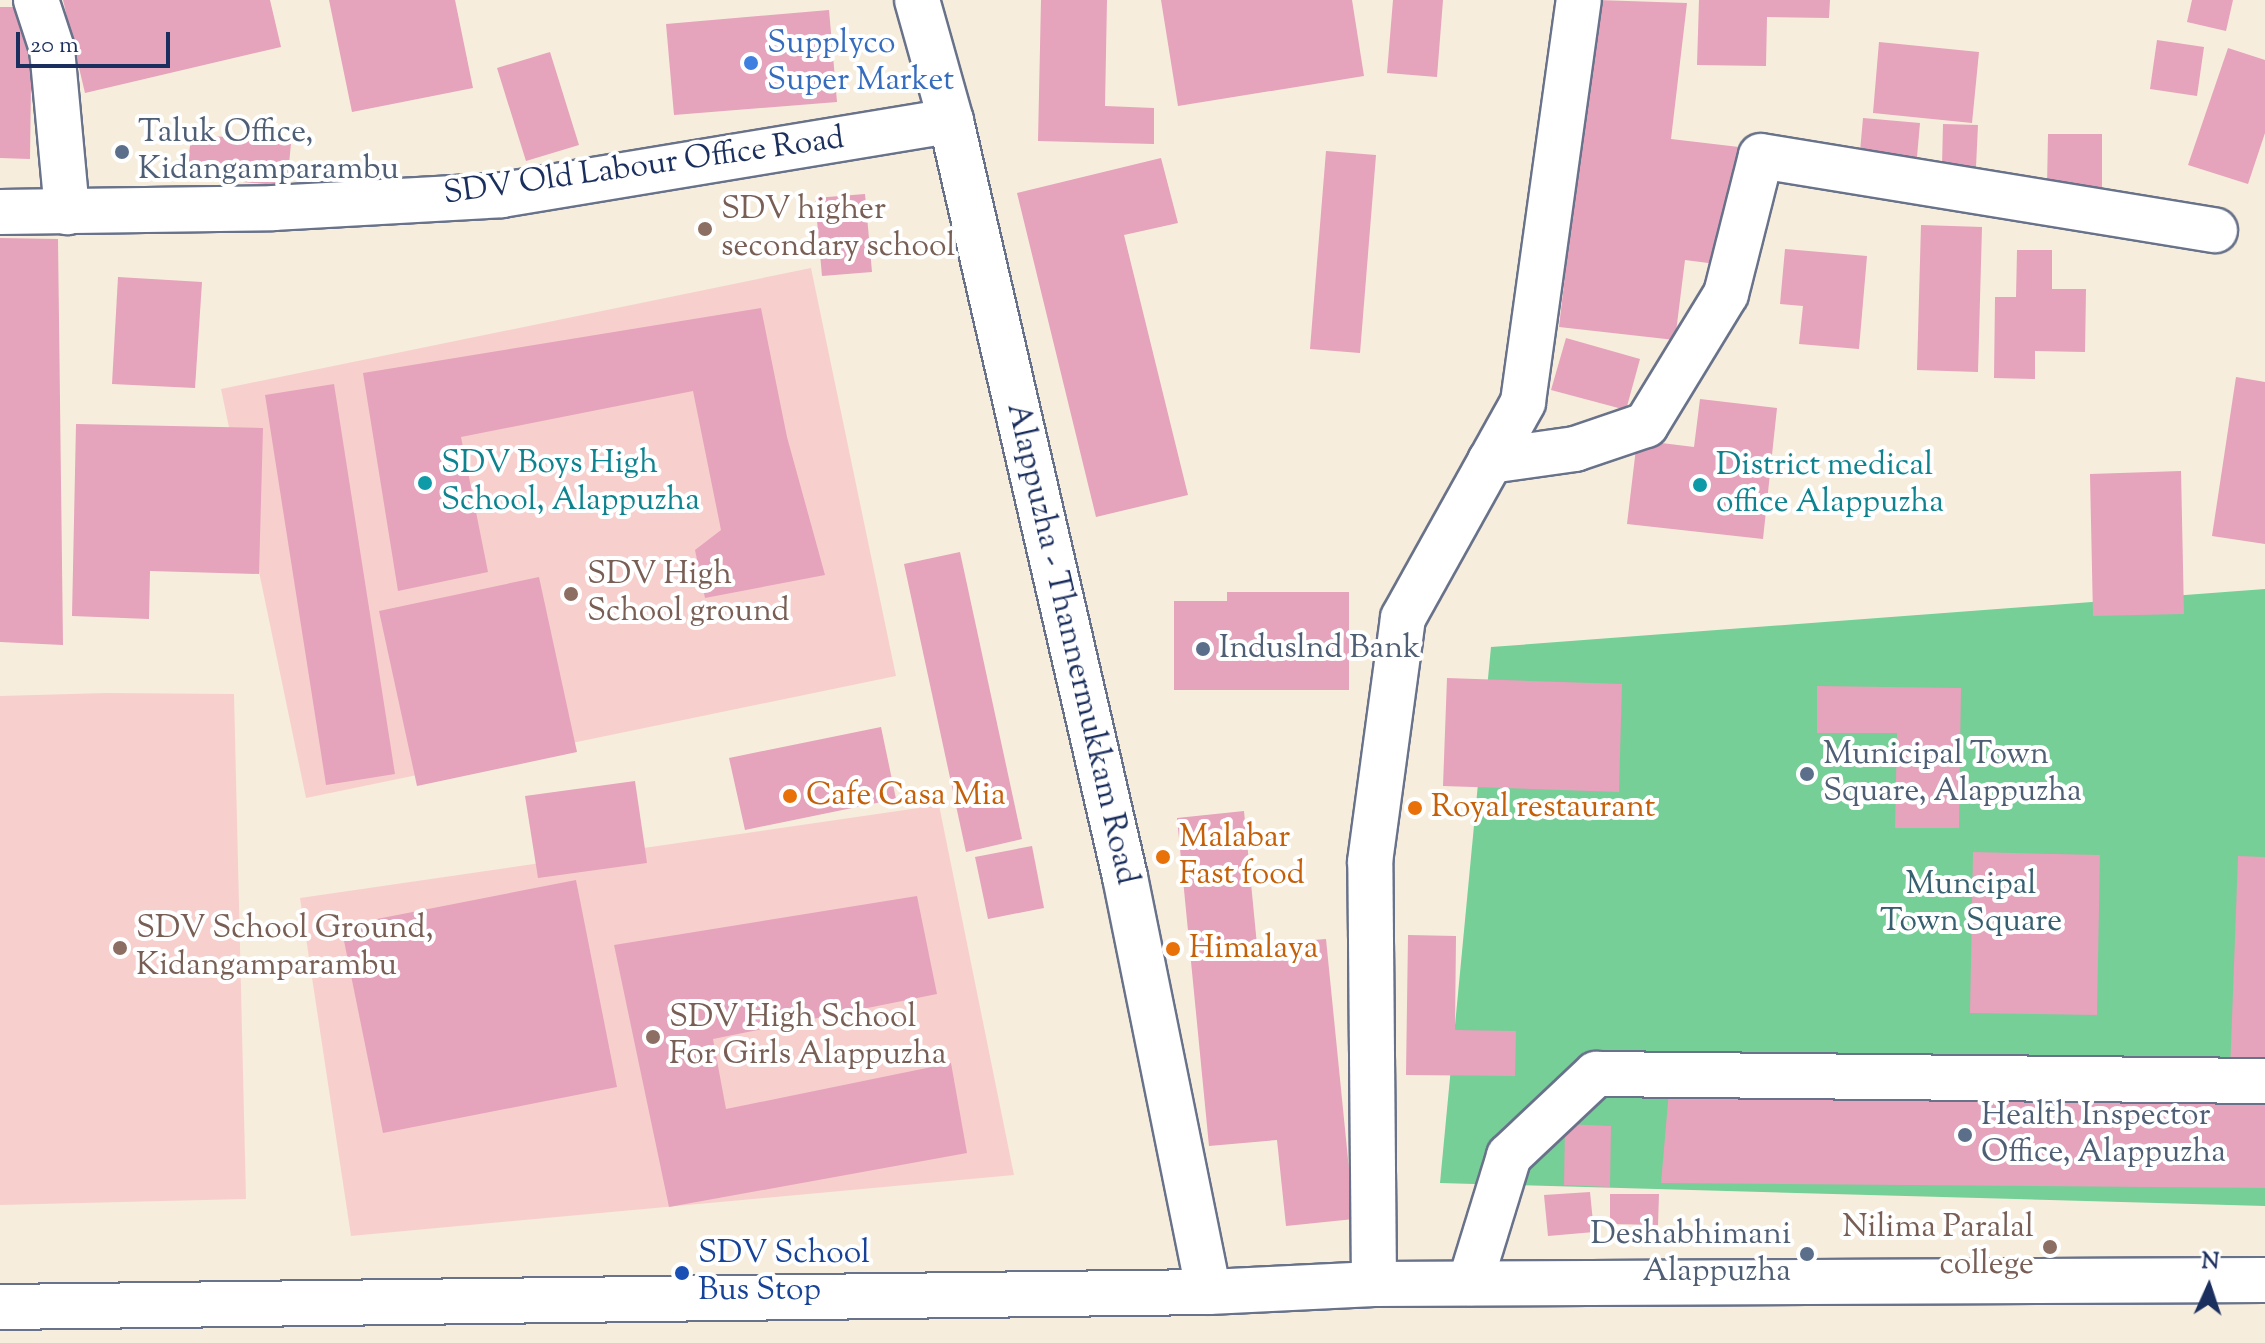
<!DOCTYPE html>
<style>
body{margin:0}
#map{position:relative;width:2265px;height:1343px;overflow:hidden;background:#f7eddc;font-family:"Sorts Mill Goudy",serif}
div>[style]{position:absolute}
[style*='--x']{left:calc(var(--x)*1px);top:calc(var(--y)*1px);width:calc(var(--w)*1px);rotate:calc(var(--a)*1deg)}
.built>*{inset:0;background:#f7d0ce}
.green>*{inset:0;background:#75cf96}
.building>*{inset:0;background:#e5a3bc}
.roads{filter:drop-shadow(2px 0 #68728a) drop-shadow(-2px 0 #68728a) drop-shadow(0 2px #68728a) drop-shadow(0 -2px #68728a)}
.minor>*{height:44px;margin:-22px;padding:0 22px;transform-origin:22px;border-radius:22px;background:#fff}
.secondary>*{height:44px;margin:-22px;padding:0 22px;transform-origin:22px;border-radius:22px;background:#fff}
.primary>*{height:44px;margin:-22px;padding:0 22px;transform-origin:22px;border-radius:22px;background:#fff}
.dots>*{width:22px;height:22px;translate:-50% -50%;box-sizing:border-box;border:4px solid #fff;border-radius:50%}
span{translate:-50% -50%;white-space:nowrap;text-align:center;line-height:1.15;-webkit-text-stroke:8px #fff;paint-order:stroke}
.shop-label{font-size:32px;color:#366cbe}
.left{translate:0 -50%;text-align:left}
.service-label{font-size:32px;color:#4e5e75}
.right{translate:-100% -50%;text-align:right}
.street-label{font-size:32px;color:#1b2f5e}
.education-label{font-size:32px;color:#785e54}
.culture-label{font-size:32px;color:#0d838f}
.food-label{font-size:32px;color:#c56008}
.park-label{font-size:32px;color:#365f6f}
.transit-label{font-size:32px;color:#164399}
.north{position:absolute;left:2169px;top:1247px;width:80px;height:80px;-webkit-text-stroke:6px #fff;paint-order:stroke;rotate:3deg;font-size:22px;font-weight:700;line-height:32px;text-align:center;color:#1b2f5e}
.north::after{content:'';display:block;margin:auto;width:28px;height:36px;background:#1b2f5e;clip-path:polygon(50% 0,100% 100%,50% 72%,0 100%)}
.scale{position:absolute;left:16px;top:32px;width:154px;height:36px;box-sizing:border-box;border:4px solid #1b2f5e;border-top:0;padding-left:10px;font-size:24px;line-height:28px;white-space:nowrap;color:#1b2f5e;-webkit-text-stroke:6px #fff;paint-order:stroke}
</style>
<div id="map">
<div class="built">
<i style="clip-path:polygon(811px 268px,896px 676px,306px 798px,221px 389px)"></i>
<i style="clip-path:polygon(106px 693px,234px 694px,246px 1199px,0 1205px,0 696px)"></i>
<i style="clip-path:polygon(939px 805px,1014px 1175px,351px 1236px,300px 898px)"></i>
</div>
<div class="green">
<i style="clip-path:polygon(2265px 589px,2265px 1206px,1440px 1183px,1491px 647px)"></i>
</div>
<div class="building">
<i style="clip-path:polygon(63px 0,270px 0,281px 47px,85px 93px)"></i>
<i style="clip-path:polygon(329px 0,455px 0,473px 88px,352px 112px)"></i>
<i style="clip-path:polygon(1041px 0,1107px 0,1105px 106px,1154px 108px,1154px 144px,1038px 141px)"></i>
<i style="clip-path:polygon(1161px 0,1352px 0,1364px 76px,1178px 106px)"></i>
<i style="clip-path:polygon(1393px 0,1443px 0,1437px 77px,1387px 73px)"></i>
<i style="clip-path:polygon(1597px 0,1687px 3px,1671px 139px,1739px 147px,1724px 265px,1685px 260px,1675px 340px,1559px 327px)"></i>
<i style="clip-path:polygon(1699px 0,1830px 0,1829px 18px,1767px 17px,1766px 66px,1697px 65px)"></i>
<i style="clip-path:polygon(2192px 0,2233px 0,2226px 31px,2187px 22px)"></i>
<i style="clip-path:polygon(0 7px,32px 7px,30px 159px,0 158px)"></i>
<i style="clip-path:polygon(829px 10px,837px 102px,674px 115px,666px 24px)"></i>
<i style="clip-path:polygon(2157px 40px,2204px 47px,2197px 96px,2150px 89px)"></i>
<i style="clip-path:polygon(1879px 42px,1979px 52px,1972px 123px,1873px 113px)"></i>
<i style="clip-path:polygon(2228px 48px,2265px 60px,2265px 133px,2248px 184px,2188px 165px)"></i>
<i style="clip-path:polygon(550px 52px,579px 145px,526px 161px,497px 68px)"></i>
<i style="clip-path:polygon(1863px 118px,1920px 123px,1916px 168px,1859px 163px)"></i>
<i style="clip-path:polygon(1943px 124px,1978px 125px,1976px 167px,1942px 167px)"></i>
<i style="clip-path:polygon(191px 134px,291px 143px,287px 186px,187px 177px)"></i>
<i style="clip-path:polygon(2048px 134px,2102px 134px,2102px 188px,2047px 187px)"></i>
<i style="clip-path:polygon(1326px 151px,1376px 155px,1360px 353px,1310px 349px)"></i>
<i style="clip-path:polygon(1161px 158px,1178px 223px,1124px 235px,1188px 495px,1096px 517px,1017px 193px)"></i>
<i style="clip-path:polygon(865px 194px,872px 272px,822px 276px,815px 198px)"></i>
<i style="clip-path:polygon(1921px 225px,1982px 227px,1978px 372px,1917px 370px)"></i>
<i style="clip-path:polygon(0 238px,58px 239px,63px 645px,0 642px)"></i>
<i style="clip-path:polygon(1785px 249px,1867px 256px,1859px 349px,1799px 344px,1803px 306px,1780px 304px)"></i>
<i style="clip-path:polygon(2017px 250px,2052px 250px,2052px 289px,2086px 289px,2085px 352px,2035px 351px,2035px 379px,1994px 378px,1995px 297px,2016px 297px)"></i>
<i style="clip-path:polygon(118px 277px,202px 282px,195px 388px,112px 384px)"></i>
<i style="clip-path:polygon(761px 308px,787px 437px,825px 575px,705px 598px,695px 550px,721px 530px,693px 391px,461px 437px,488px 572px,398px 591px,363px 373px)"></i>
<i style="clip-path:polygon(1566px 338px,1640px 359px,1626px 410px,1551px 390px)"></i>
<i style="clip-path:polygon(2236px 377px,2265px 382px,2265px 544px,2212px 536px)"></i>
<i style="clip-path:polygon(334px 384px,395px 774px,326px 785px,265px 395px)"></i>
<i style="clip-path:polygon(1700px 399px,1777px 408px,1763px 539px,1627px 524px,1637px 440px,1694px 447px)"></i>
<i style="clip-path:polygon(76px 424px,263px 428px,259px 574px,150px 571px,149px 619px,72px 616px)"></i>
<i style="clip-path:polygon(2181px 471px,2184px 614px,2093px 616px,2090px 474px)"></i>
<i style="clip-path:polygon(960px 552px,1022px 839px,966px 852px,904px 564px)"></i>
<i style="clip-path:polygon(539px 577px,577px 752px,417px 786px,379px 611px)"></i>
<i style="clip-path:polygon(1227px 592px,1349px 592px,1349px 690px,1174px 690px,1174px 601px,1227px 601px)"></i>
<i style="clip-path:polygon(1447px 678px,1622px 684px,1619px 792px,1443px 786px)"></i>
<i style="clip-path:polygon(1817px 686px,1961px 688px,1959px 828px,1895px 828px,1897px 733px,1817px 733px)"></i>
<i style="clip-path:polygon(881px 727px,896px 799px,745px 830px,729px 758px)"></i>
<i style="clip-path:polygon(635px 781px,647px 863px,538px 878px,525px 796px)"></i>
<i style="clip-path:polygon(1244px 811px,1257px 945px,1326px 939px,1354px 1219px,1286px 1226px,1277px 1140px,1209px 1146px,1177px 818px)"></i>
<i style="clip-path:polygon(1032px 846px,1044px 908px,988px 919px,975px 857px)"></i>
<i style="clip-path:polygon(1973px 852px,2100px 855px,2097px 1015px,1970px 1013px)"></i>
<i style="clip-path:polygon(2238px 856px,2265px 857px,2265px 1073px,2230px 1072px)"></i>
<i style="clip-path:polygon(576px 880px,617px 1087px,383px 1133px,341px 926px)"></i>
<i style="clip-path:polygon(917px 896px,937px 994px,713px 1039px,726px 1109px,951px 1063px,967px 1153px,669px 1207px,614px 945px)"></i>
<i style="clip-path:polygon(1408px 935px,1456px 936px,1455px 1030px,1516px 1031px,1515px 1076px,1406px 1075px)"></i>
<i style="clip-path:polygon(1670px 1079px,2265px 1087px,2265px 1188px,1661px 1183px)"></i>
<i style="clip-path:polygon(1565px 1124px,1611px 1126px,1610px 1187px,1564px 1185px)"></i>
<i style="clip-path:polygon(1590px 1192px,1594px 1232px,1548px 1236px,1544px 1195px)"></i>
<i style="clip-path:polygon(1610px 1194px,1659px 1194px,1658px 1225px,1610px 1224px)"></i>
</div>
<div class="roads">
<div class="minor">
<i style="--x:36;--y:0;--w:52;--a:71.9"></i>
<i style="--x:52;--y:49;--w:164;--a:84.7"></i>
<i style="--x:0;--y:212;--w:273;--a:-0.8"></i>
<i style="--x:273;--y:208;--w:229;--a:-3.2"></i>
<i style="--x:502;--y:195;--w:455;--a:-9.4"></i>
<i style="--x:1490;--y:461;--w:86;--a:-8"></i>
<i style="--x:1575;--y:449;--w:75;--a:-18.7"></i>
<i style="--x:1646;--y:425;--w:153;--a:-58.6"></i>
<i style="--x:1726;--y:294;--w:142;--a:-75.8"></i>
<i style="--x:1761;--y:156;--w:460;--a:9.3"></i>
<i style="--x:1470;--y:1283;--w:133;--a:-72.9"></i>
<i style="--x:1509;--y:1156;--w:120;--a:-43.3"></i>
<i style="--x:1596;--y:1074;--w:669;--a:0.6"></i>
<i style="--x:1374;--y:1284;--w:422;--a:-90.5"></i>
<i style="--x:1370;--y:862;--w:246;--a:-82.3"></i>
<i style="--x:1403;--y:618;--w:247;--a:-60.9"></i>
<i style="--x:1523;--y:402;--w:406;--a:-82.1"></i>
</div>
<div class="secondary">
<i style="--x:0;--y:1307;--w:1209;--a:-0.71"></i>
<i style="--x:1209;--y:1292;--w:165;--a:-2.8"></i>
<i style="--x:1374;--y:1284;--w:891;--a:-0.26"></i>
</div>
<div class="primary">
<i style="--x:917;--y:0;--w:126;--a:74.3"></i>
<i style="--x:951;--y:121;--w:776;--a:77.04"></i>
<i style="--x:1125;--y:877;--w:423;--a:78.6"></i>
</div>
</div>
<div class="dots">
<i style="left:751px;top:63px;background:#3f7fe0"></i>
<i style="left:122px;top:152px;background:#5c6f8a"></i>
<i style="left:705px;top:229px;background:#8d6e63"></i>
<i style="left:425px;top:483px;background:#0f9aa8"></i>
<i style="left:1700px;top:485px;background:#0f9aa8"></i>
<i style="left:571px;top:594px;background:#8d6e63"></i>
<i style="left:1203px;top:649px;background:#5c6f8a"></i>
<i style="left:1807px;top:774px;background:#5c6f8a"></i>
<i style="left:790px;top:796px;background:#e8710a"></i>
<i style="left:1415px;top:808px;background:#e8710a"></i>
<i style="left:1163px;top:857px;background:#e8710a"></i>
<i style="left:120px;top:948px;background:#8d6e63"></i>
<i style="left:1173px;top:949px;background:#e8710a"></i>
<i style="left:653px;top:1037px;background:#8d6e63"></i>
<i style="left:1965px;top:1135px;background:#5c6f8a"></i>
<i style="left:2050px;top:1247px;background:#8d6e63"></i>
<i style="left:1807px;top:1254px;background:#5c6f8a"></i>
<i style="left:682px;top:1273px;background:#1a4fb4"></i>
</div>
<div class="shop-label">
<span class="left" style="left:767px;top:63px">Supplyco<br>Super Market</span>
</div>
<div class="service-label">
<span class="left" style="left:138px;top:152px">Taluk Office,<br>Kidangamparambu</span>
<span class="left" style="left:1219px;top:649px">Induslnd Bank</span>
<span class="left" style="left:1823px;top:774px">Municipal Town<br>Square, Alappuzha</span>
<span class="left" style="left:1981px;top:1135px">Health Inspector<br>Office, Alappuzha</span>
<span class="right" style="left:1791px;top:1254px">Deshabhimani<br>Alappuzha</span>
</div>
<div class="street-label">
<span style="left:644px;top:167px;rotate:-8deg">SDV Old Labour Office Road</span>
<span style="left:1071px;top:644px;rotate:77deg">Alappuzha - Thannermukkam Road</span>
</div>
<div class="education-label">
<span class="left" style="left:721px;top:229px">SDV higher<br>secondary school</span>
<span class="left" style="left:587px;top:594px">SDV High<br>School ground</span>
<span class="left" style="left:136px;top:948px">SDV School Ground,<br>Kidangamparambu</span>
<span class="left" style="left:669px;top:1037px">SDV High School<br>For Girls Alappuzha</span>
<span class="right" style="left:2034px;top:1247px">Nilima Paralal<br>college</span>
</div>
<div class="culture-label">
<span class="left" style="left:441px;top:483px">SDV Boys High<br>School, Alappuzha</span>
<span class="left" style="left:1716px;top:485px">District medical<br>office Alappuzha</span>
</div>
<div class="food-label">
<span class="left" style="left:806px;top:796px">Cafe Casa Mia</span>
<span class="left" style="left:1431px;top:808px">Royal restaurant</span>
<span class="left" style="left:1179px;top:857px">Malabar<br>Fast food</span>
<span class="left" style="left:1189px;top:949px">Himalaya</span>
</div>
<div class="park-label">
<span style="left:1971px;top:904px">Muncipal<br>Town Square</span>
</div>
<div class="transit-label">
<span class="left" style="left:698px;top:1273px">SDV School<br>Bus Stop</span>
</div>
<div class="north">N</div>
<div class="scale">20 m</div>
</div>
